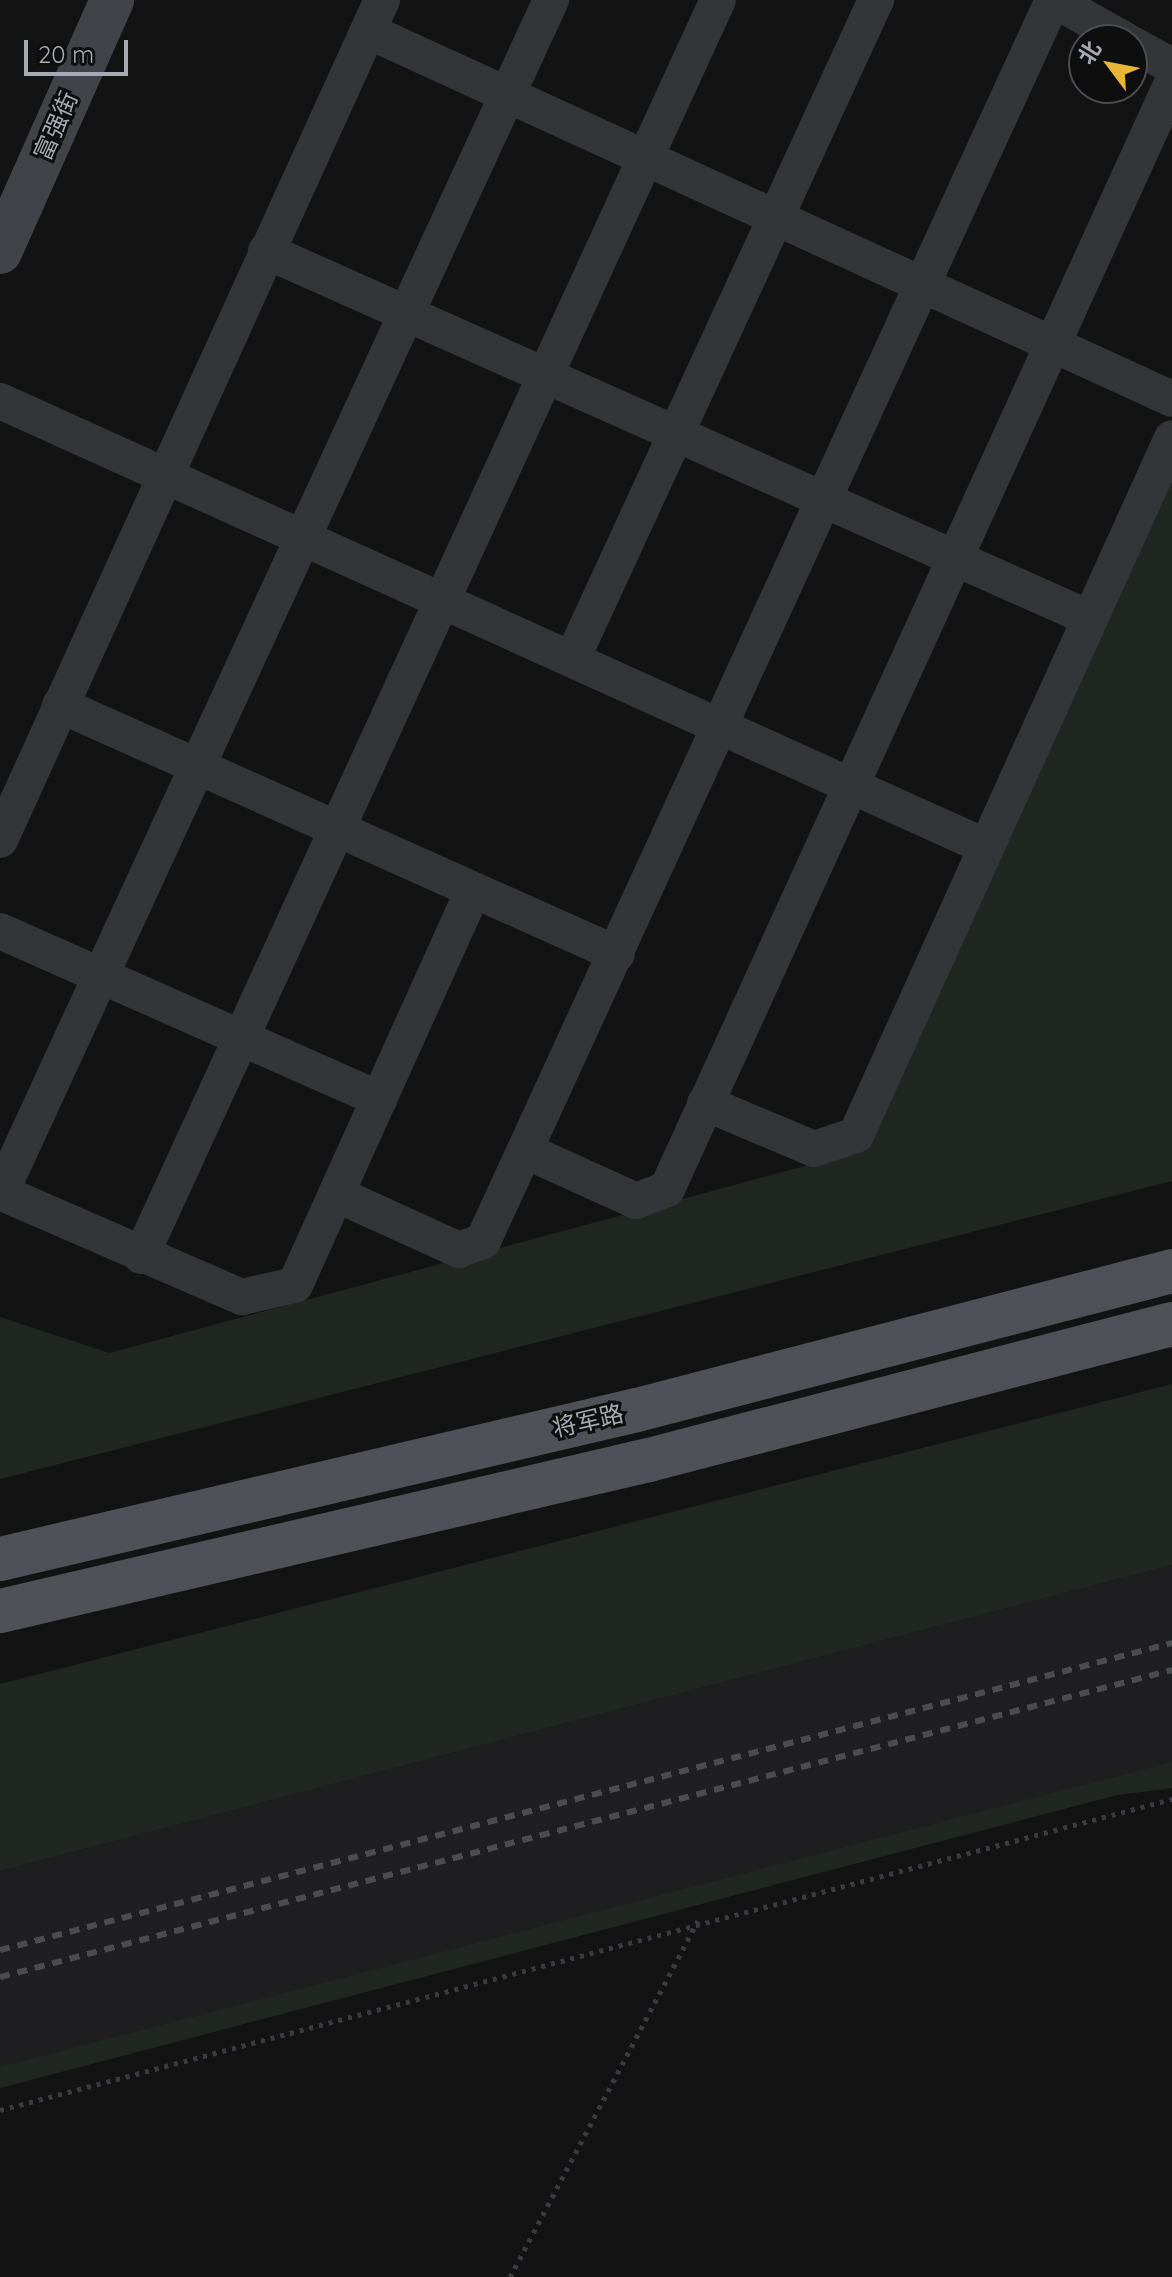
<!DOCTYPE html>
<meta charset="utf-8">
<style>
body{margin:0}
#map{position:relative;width:1172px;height:2277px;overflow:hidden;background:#131314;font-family:Quicksand,"Noto Sans SC",sans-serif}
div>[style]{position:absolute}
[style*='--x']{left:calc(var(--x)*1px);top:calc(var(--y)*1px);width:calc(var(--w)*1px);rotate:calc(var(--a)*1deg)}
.built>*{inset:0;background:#1f1f21}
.green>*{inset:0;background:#1f2720}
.path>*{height:5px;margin-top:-2.5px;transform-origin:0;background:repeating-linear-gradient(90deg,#3a3b40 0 4px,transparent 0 10px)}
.street>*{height:36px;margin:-18px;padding:0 18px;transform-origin:18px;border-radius:18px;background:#343539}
.secondary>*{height:44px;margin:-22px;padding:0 22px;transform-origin:22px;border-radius:22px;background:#424349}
.primary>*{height:44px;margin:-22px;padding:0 22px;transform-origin:22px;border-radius:22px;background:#505158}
.rail>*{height:6px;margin-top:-3px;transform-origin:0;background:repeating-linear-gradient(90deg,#4b4c52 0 10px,transparent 0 18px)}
span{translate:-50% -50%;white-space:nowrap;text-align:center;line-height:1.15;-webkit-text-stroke:6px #0e0e0f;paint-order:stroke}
.street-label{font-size:24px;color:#a5a9b4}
.north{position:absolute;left:1068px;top:24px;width:80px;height:80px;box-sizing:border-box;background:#0e0e0f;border:2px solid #4a4c51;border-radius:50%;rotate:302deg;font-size:22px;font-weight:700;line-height:32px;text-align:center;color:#a5a9b4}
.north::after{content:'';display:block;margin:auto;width:28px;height:36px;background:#e8b537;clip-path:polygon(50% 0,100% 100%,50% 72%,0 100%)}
.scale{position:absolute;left:24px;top:40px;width:104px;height:36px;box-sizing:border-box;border:4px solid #a5a9b4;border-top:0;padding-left:10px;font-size:24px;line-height:28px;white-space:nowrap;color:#a5a9b4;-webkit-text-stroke:6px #0e0e0f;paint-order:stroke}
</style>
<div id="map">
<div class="built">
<i style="clip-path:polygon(1172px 1565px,1172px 1788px,1117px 1795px,0 2088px,0 1871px)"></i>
</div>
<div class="green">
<i style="clip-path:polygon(1172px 480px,1172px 1181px,0 1479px,0 1317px,109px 1353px,861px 1151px)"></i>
<i style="clip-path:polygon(1172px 1384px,1172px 1565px,0 1871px,0 1684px)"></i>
<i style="clip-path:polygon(1172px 1762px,1172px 1788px,1117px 1795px,0 2088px,0 2067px)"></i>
</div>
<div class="path">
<i style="--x:0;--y:2110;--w:1213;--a:-14.86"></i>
<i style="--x:510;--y:2277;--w:403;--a:-62.2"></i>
</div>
<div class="street">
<i style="--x:1054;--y:0;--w:81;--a:29.4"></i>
<i style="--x:368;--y:31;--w:884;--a:24.59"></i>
<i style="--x:1132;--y:44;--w:46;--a:28.8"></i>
<i style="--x:266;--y:251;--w:901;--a:24.03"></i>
<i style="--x:0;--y:401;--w:1080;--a:24.33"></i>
<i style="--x:573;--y:657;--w:724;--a:-65.24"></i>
<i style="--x:60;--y:705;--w:610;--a:24.09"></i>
<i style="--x:0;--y:840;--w:923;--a:-65.55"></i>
<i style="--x:0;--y:931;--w:415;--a:23.9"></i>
<i style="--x:705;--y:1103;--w:118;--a:22.9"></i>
<i style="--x:814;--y:1149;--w:44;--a:-18.4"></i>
<i style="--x:856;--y:1135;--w:765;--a:-65.61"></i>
<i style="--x:526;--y:1151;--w:121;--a:24.4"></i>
<i style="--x:636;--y:1201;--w:33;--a:-21"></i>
<i style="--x:667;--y:1189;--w:1216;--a:-65.46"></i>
<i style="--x:0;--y:1192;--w:264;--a:23.5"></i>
<i style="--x:242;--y:1297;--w:54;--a:-12.8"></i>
<i style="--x:295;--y:1285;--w:433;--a:-65.7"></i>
<i style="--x:1;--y:1192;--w:1313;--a:-65.23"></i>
<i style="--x:336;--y:1194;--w:135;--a:24.5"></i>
<i style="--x:459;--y:1250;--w:26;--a:-21"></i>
<i style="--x:483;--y:1241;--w:1366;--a:-65.33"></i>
<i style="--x:141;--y:1256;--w:1382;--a:-65.33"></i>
</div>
<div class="secondary">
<i style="--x:0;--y:252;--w:276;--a:-66"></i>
</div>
<div class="primary">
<i style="--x:0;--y:1559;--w:654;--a:-13.17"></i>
<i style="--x:637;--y:1410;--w:553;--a:-14.56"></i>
<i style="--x:0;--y:1611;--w:666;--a:-13.1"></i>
<i style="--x:649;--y:1460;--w:540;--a:-14.58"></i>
</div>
<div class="rail">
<i style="--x:0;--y:1950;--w:1212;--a:-14.68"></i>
<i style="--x:0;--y:1977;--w:1212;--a:-14.68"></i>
</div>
<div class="street-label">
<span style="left:56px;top:126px;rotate:-66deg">富强街</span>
<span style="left:588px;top:1421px;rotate:-13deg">将军路</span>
</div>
<div class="north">北</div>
<div class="scale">20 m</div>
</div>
